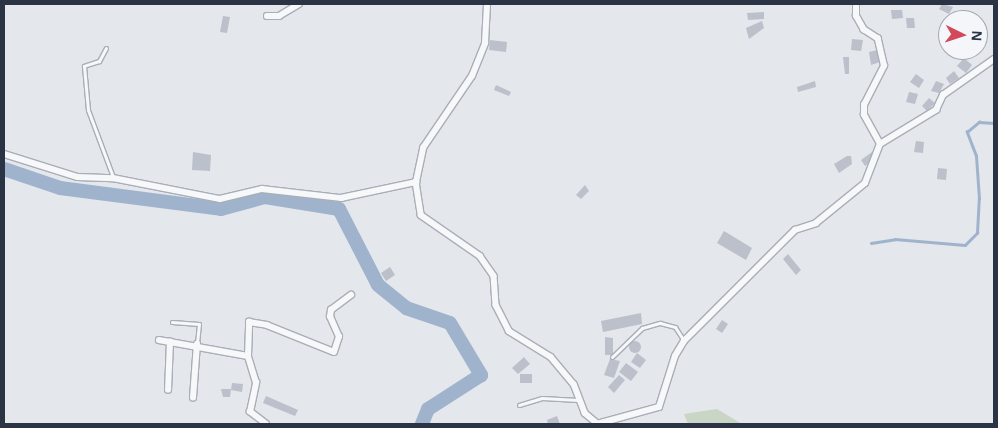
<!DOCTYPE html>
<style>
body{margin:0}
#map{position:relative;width:998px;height:428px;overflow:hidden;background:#e4e7ec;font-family:Helvetica,sans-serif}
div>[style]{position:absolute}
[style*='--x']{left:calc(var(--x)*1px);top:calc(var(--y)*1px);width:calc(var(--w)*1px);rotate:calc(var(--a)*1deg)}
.green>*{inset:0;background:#c9d6c5}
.stream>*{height:2.5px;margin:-1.25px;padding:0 1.25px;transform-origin:1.25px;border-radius:1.25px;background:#9fb4cc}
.river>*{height:14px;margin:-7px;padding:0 7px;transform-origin:7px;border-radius:7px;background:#9fb4cc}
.building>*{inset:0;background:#bbc0ca}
.round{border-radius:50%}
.roads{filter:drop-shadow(1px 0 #a9aeb7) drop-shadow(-1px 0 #a9aeb7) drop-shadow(0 1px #a9aeb7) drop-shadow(0 -1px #a9aeb7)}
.service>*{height:3px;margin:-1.5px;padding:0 1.5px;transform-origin:1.5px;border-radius:1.5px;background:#f7f8fa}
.minor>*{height:5.5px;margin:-2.75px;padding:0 2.75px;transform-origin:2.75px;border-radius:2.75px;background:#f7f8fa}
span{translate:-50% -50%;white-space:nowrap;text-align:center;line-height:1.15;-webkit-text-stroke:4px #f4f6f9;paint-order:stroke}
.frame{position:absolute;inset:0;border:5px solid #2b3445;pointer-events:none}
.north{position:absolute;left:938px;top:10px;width:50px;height:50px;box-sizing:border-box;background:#f4f6f9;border:1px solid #a4a8b1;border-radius:50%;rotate:94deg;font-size:14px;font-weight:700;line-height:20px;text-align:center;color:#2b3445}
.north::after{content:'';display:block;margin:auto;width:18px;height:22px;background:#d1495b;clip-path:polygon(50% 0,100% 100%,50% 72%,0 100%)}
</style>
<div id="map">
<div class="green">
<i style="clip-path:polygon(717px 409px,742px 424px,688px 424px,684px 414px)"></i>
</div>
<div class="stream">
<i style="--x:871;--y:243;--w:24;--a:-9"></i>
<i style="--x:895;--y:239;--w:70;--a:4.9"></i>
<i style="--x:965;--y:245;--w:17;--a:-45"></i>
<i style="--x:977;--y:233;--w:34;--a:-87"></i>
<i style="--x:979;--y:199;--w:43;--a:-94"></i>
<i style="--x:976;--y:156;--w:26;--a:-111"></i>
<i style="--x:967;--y:132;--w:16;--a:-40"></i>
<i style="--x:979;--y:122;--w:15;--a:4"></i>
</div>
<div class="river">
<i style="--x:4;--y:169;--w:59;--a:18.7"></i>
<i style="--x:60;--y:188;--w:162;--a:7.4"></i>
<i style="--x:221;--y:209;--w:46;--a:-15.3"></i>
<i style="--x:265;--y:197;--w:75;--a:9.2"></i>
<i style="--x:339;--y:209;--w:85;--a:62.8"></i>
<i style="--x:378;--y:285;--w:36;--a:39"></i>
<i style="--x:406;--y:308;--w:46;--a:18.8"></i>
<i style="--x:450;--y:323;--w:61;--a:59.2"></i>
<i style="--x:481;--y:375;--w:63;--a:147.3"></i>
<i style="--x:428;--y:409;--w:16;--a:112"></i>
</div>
<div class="building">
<i style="clip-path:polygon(942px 4px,953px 7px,949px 14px,939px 9px)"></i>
<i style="clip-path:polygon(891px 10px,902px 10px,903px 18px,892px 19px)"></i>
<i style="clip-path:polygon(764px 12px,764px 19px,748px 20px,747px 13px)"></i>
<i style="clip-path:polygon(223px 16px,230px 17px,227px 33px,220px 32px)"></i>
<i style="clip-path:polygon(906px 18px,914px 18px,915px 28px,907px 28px)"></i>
<i style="clip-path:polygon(762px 21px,764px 28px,749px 39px,746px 28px)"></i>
<i style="clip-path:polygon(852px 39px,863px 40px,861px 51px,851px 50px)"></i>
<i style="clip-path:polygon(490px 40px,507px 42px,506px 52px,489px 50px)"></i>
<i style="clip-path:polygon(877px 50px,880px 62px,871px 65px,869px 52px)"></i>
<i style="clip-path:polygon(843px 57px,849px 57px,849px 74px,845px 74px)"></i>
<i style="clip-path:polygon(964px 58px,972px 65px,966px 73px,957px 66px)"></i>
<i style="clip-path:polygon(954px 71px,959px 78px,950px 84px,946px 78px)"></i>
<i style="clip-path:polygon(916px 74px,924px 80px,919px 88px,910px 82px)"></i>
<i style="clip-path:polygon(815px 81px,816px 87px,798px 92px,797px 87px)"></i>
<i style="clip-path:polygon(936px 81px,944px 84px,939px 93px,931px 91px)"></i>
<i style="clip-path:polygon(496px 85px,511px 92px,509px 96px,494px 90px)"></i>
<i style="clip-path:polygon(909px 92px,918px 94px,915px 104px,906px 102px)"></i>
<i style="clip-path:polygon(929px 98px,935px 103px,927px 111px,922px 106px)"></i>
<i style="clip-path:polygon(916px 141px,924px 142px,923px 153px,914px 152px)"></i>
<i style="clip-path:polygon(193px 152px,211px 155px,210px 171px,192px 170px)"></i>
<i style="clip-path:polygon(872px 152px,876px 158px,865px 166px,861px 160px)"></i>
<i style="clip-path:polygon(847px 156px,851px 156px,852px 164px,839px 173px,834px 164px)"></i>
<i style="clip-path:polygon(938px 168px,947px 169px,946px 180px,937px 179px)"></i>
<i style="clip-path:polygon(585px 185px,589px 191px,581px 199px,576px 195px)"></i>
<i style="clip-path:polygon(724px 231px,752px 248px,746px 260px,717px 243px)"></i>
<i style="clip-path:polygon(788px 254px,801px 270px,796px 275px,783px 259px)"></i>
<i style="clip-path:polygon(390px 267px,395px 275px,386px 281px,381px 273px)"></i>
<i style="clip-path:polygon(641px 313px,642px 324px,603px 332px,601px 321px)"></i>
<i style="clip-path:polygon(722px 320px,728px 324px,722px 333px,716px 329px)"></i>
<i style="clip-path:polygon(605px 337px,613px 338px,613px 355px,605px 355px)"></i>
<i class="round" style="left:629px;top:341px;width:12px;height:12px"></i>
<i style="clip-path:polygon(637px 353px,646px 360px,640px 368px,631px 362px)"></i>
<i style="clip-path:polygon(524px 357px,530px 364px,518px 374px,512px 368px)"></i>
<i style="clip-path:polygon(610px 359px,620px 361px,614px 378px,604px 375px)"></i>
<i style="clip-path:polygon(626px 363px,638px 372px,631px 381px,619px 372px)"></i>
<i style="clip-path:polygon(520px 374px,532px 374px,532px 383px,520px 383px)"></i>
<i style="clip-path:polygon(619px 375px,625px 380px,614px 393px,608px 387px)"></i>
<i style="clip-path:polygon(232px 383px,243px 384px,242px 392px,231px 390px)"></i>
<i style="clip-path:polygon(221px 389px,231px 389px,230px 397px,223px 397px)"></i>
<i style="clip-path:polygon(266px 396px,298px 410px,295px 416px,263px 403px)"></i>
<i style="clip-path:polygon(557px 416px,560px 424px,548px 424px,547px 420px)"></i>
</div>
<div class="roads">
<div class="service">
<i style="--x:106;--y:48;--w:15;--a:118"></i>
<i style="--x:99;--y:61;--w:16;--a:162"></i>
<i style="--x:84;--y:66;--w:44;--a:84.8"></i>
<i style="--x:88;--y:110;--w:72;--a:69.5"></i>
<i style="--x:172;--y:322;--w:27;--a:4"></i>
<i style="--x:199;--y:324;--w:20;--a:96"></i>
<i style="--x:612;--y:357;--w:42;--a:-44"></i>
<i style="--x:642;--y:328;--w:19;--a:-16"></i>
<i style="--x:660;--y:323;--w:16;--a:15"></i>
<i style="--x:675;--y:327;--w:17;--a:57"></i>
<i style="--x:519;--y:405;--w:24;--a:-17"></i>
<i style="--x:542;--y:398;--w:36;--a:3"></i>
</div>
<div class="minor">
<i style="--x:267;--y:16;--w:12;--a:0"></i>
<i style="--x:279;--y:16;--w:23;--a:-31"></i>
<i style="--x:880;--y:144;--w:66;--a:-31.3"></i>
<i style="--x:936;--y:110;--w:17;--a:-65"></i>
<i style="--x:943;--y:95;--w:62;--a:-35.2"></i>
<i style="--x:4;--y:154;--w:77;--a:17.3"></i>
<i style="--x:78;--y:177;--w:35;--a:2"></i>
<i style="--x:113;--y:178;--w:109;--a:11.1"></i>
<i style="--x:220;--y:199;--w:43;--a:-13.4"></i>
<i style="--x:262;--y:189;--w:80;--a:6.5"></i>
<i style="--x:341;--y:198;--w:77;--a:-12"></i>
<i style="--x:416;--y:182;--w:33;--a:81"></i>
<i style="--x:421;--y:215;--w:72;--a:34.8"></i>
<i style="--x:480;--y:256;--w:24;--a:55"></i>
<i style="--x:494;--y:276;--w:29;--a:86"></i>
<i style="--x:496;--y:305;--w:29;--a:63"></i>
<i style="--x:509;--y:331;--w:49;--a:31.8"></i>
<i style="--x:551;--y:357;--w:35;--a:50"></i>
<i style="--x:574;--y:384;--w:31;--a:69"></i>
<i style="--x:585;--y:413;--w:17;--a:40"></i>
<i style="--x:416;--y:182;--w:35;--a:-78"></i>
<i style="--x:423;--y:148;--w:87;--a:-55.8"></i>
<i style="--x:472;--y:76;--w:35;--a:-68"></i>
<i style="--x:485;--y:43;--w:39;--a:-87"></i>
<i style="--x:159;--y:340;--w:90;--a:10.2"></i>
<i style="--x:168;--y:390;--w:48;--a:-87.6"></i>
<i style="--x:193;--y:398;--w:54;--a:-85.8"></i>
<i style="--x:266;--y:424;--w:20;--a:-143"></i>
<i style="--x:250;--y:412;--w:30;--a:-78"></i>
<i style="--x:256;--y:383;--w:28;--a:-107"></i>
<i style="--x:248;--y:356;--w:34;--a:-88"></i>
<i style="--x:249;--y:322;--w:18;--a:9"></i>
<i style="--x:267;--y:325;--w:72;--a:21.9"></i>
<i style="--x:334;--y:352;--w:16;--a:-72"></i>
<i style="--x:339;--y:337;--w:22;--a:-114"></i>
<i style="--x:330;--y:317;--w:7;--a:-82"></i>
<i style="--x:331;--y:310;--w:25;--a:-37"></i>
<i style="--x:597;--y:424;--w:64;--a:-15.3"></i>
<i style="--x:659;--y:407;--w:53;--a:-72.6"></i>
<i style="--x:675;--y:356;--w:17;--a:-59"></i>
<i style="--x:684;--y:341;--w:157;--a:-45"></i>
<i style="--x:795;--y:230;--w:22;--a:-18"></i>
<i style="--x:816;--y:223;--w:63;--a:-39.2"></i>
<i style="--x:865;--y:183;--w:42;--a:-69"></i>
<i style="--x:880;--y:144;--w:33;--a:-119"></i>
<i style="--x:864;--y:115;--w:10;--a:-90"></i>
<i style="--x:864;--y:105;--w:44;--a:-62.9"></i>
<i style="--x:884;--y:66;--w:28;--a:-103"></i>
<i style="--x:878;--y:39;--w:17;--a:-147"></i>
<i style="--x:864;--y:30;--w:16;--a:-120"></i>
<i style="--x:856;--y:16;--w:12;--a:-90"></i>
</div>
</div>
<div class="frame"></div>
<div class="north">N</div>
</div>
